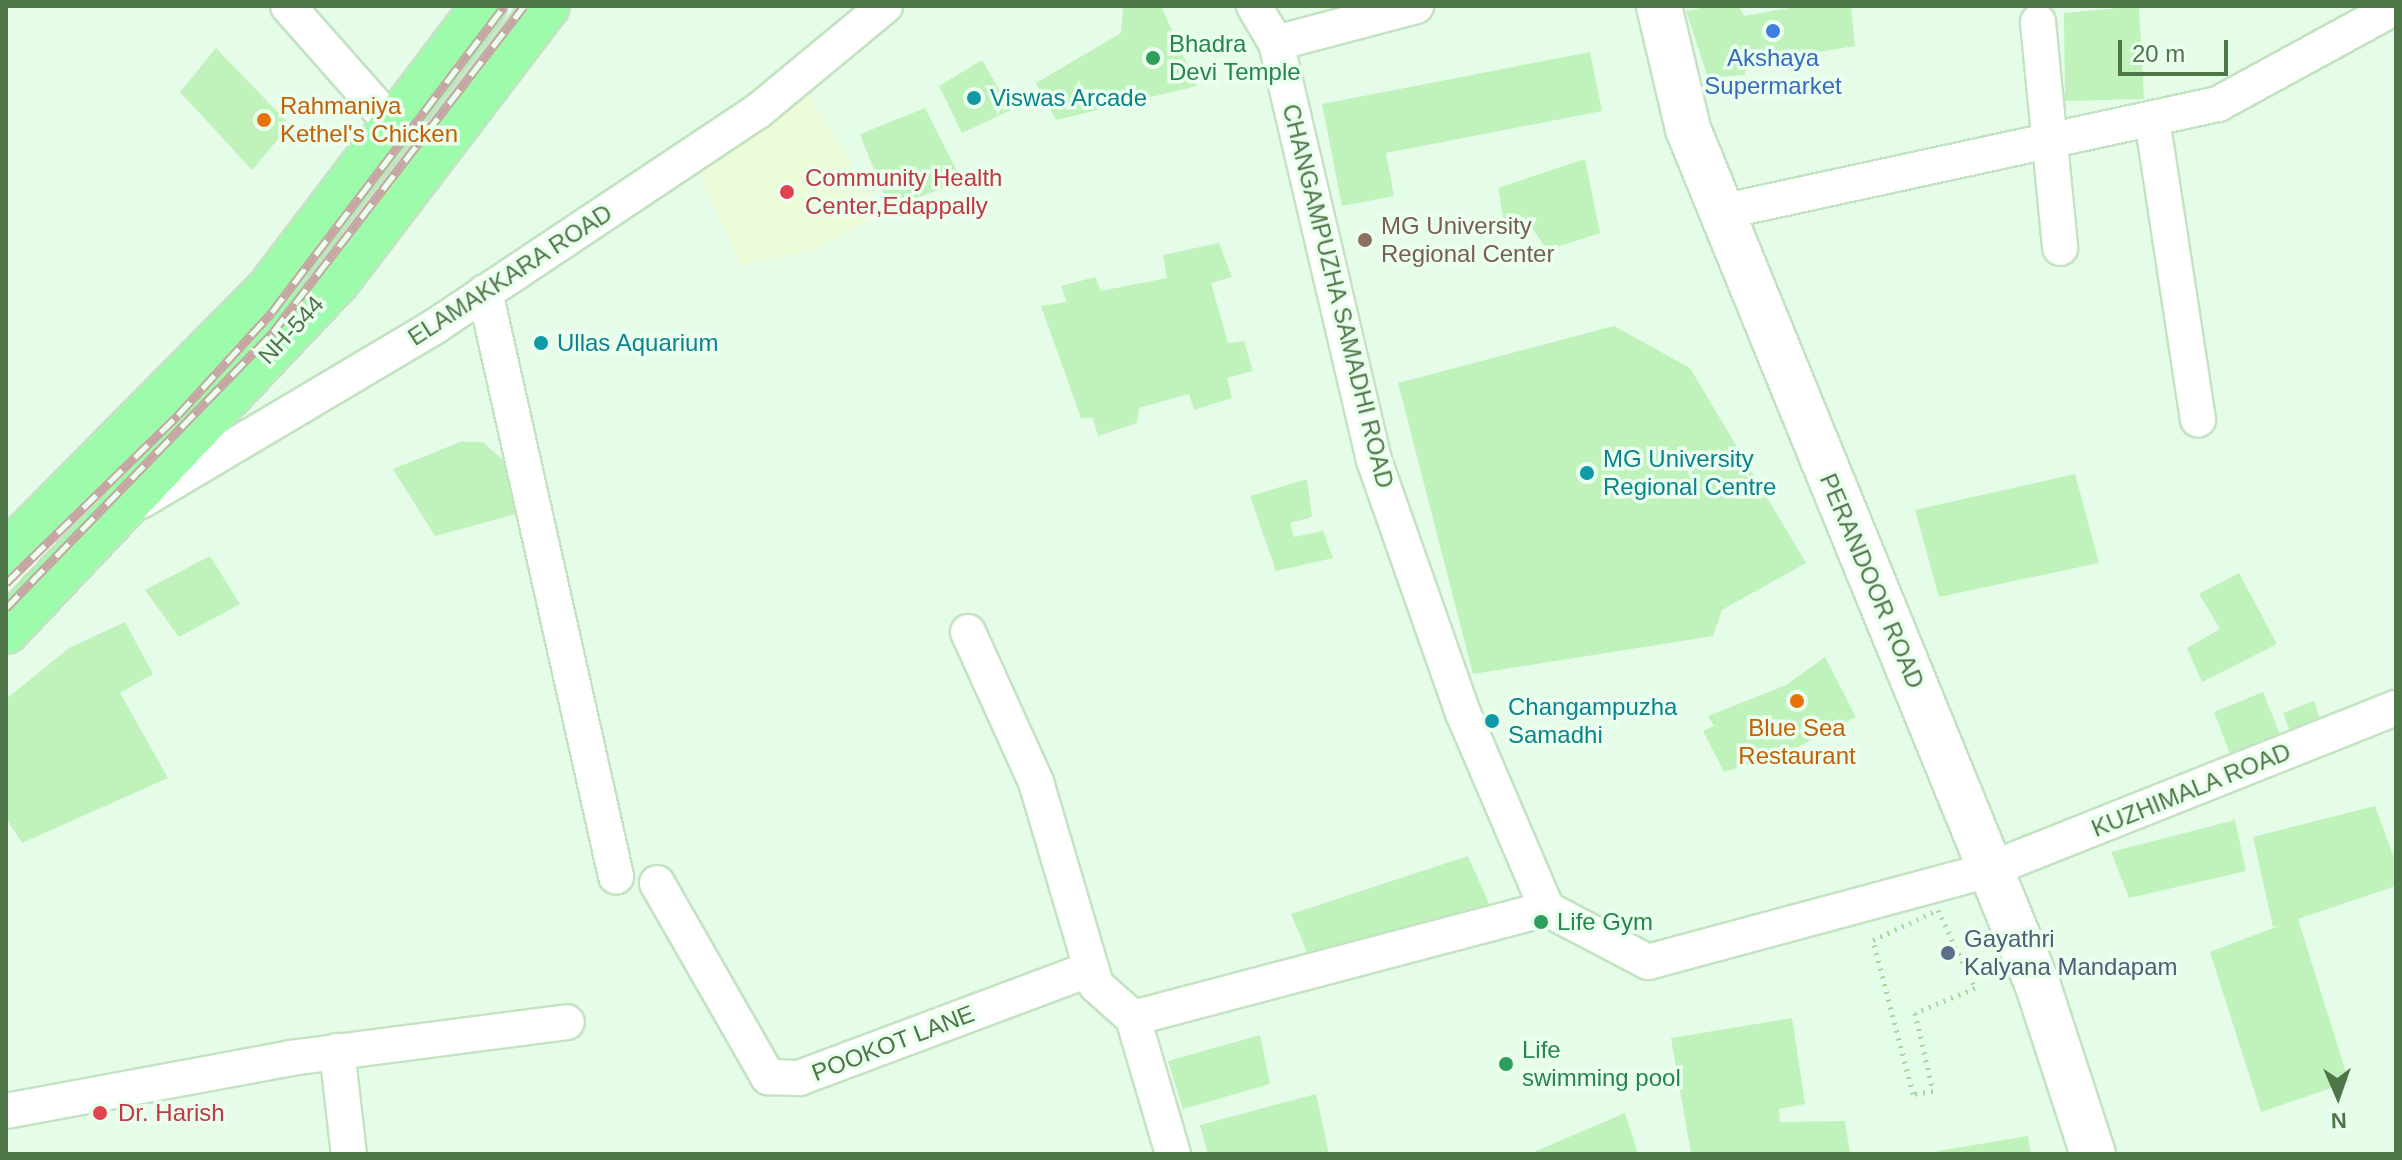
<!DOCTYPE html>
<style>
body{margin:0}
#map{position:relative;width:2402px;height:1160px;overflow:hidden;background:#e5fde8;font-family:Helvetica,sans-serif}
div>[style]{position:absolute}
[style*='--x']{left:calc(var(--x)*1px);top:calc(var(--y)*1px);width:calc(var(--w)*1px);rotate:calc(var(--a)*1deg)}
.medical>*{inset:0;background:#ecfbd8}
.building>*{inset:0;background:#c0f2bc}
.path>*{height:5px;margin-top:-2.5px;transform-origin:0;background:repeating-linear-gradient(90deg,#a4d89f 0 2px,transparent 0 8px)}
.roads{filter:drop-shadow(2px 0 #c3e3c2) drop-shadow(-2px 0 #c3e3c2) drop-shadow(0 2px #c3e3c2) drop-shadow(0 -2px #c3e3c2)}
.street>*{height:34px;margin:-17px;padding:0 17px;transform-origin:17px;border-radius:17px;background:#fff}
.secondary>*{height:44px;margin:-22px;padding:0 22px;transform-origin:22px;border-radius:22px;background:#fff}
.primary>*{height:44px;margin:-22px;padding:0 22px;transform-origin:22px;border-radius:22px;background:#9cfcab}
.rail>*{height:9px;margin-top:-4.5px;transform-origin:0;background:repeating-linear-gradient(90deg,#ebffee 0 18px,#c7a5a3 0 36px);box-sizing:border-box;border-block:2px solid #c7a5a3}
.dots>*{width:22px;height:22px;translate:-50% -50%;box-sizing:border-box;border:4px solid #ebffee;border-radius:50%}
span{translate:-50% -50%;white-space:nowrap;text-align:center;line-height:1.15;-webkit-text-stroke:7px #ebffee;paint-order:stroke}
.leisure-label{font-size:24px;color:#27864d}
.left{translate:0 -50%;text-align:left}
.shop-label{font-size:24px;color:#366cbe}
.culture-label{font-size:24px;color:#0d838f}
.food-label{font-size:24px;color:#c56008}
.health-label{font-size:24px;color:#be3a42}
.education-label{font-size:24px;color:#785e54}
.street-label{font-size:24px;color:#4f7649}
.service-label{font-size:24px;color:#4e5e75}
.frame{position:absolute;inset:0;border:8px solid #4f7649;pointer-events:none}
.north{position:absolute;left:2298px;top:1056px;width:80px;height:80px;-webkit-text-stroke:6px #ebffee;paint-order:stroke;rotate:178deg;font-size:22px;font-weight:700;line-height:32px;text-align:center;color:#4f7649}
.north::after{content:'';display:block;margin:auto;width:28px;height:36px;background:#4f7649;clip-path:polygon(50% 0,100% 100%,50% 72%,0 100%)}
.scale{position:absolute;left:2118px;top:40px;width:110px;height:36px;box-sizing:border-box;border:4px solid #4f7649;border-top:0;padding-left:10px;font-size:24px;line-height:28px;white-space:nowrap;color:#4f7649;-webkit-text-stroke:6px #ebffee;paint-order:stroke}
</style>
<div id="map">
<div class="medical">
<i style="clip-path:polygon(808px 94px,881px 213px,820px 248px,741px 266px,697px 170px)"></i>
</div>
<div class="building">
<i style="clip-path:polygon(1123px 6px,1161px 6px,1197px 86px,1056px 120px,1036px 83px,1121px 33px)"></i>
<i style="clip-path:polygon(1710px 6px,1739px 6px,1744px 16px,1800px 6px,1851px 6px,1855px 46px,1745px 64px,1745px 75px,1708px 78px,1686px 11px)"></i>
<i style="clip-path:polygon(2139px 6px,2144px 99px,2065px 101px,2064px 13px)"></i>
<i style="clip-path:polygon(216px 48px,290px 125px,252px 170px,180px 92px)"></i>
<i style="clip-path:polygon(1590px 52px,1602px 111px,1386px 153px,1394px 196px,1342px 206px,1322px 104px)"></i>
<i style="clip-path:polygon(982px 60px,1011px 110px,962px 133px,939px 86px)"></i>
<i style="clip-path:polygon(925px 108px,962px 181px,889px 208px,860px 134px)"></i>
<i style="clip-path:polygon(1585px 159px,1600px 233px,1547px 250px,1530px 225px,1506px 233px,1498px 188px)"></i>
<i style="clip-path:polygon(1219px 243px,1232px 277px,1211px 283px,1228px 343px,1244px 341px,1253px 371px,1227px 378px,1232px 398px,1194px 410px,1189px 394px,1139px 408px,1137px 423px,1098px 436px,1093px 418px,1081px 418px,1041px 306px,1067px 302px,1061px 286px,1095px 277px,1101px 291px,1167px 278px,1163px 255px)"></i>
<i style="clip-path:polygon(1614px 326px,1690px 368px,1806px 563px,1722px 610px,1713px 636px,1473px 674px,1398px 383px)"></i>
<i style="clip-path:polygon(460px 442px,483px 442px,503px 460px,520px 513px,435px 536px,393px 469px)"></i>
<i style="clip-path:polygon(2075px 474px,2099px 563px,1939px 597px,1915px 510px)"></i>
<i style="clip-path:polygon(1307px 479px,1312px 517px,1290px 523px,1294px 537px,1323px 531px,1333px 558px,1276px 571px,1250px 496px)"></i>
<i style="clip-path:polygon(210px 556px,240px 604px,179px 637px,145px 590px)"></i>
<i style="clip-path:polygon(2239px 573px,2277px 644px,2202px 682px,2187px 648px,2220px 629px,2199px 594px)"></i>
<i style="clip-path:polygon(125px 622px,153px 674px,120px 693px,168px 778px,22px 843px,6px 818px,6px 699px,69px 648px)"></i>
<i style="clip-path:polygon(1825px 657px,1856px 717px,1792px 750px,1724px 772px,1703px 731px,1714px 726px,1708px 716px,1786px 685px)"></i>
<i style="clip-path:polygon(2263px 692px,2283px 742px,2233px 762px,2214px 712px)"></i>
<i style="clip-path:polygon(2314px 701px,2325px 734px,2295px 745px,2283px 713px)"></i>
<i style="clip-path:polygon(2375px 806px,2396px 863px,2396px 886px,2298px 919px,2349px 1082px,2261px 1112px,2210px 952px,2281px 925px,2273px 927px,2253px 837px)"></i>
<i style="clip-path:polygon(2235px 820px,2246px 871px,2129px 898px,2111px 852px)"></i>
<i style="clip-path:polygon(1468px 856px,1494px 915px,1312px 964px,1291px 914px)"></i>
<i style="clip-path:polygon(1792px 1018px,1805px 1104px,1779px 1109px,1780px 1122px,1845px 1121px,1850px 1154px,1691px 1154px,1671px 1038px)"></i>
<i style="clip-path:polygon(1260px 1035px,1270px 1084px,1183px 1109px,1168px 1061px)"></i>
<i style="clip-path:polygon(1316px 1094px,1329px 1154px,1208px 1154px,1200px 1125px)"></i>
<i style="clip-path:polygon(1625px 1113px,1638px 1154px,1529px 1154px)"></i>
<i style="clip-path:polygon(2028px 1136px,2031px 1154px,1938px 1154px,1937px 1151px)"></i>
</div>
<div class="path">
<i style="--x:1938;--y:910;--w:86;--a:64.6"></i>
<i style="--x:1975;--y:988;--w:65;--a:157.4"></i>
<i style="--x:1915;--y:1013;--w:80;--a:77"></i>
<i style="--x:1933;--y:1091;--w:20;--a:171"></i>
<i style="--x:1913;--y:1094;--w:159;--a:-104.6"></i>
<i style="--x:1873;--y:940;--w:72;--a:-24.8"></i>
</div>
<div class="roads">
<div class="street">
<i style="--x:288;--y:6;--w:156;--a:48.6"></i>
<i style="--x:1254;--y:6;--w:43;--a:59.3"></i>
<i style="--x:1276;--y:43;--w:145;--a:-14.8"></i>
<i style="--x:2038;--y:22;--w:227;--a:84.4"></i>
<i style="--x:2152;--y:119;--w:304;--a:81.3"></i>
<i style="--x:1721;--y:212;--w:509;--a:-12.26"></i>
<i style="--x:2218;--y:104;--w:203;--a:-28.6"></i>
<i style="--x:485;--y:292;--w:599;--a:77.36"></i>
<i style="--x:141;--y:501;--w:344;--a:-30.7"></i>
<i style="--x:437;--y:325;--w:386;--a:-33.7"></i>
<i style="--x:758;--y:111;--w:165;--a:-39.6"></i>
<i style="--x:968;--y:632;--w:165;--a:65.6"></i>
<i style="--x:1036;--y:782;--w:212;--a:73.5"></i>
<i style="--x:1096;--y:985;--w:50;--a:41.7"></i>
<i style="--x:657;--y:883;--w:224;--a:60.2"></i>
<i style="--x:768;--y:1077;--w:31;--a:2"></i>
<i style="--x:799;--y:1078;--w:312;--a:-20.5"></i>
<i style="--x:1547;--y:909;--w:114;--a:27.7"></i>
<i style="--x:1648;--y:962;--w:350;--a:-15.1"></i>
<i style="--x:1986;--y:871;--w:441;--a:-21.7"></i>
<i style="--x:1133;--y:1018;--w:428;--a:-14.8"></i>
<i style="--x:1547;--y:909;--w:213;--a:-113.2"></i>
<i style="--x:1463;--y:713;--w:268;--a:-109.4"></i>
<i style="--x:1374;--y:460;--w:428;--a:-103.2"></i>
<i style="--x:1133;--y:1018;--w:142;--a:73.6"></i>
<i style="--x:337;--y:1051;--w:104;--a:83.4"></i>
<i style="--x:6;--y:1111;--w:290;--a:-10.5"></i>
<i style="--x:291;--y:1058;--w:278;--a:-7.4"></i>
</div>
<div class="secondary">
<i style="--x:1659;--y:6;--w:126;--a:76.7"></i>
<i style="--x:1688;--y:129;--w:926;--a:67.78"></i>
<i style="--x:2038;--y:986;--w:177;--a:71.9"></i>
</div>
<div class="primary">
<i style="--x:6;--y:555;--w:375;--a:-45.3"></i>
<i style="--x:270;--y:288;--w:354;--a:-52.8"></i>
<i style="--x:6;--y:631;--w:483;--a:-46.6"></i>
<i style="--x:338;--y:280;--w:345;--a:-52.7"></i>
</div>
</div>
<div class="rail">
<i style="--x:6;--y:583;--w:240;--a:-44.3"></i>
<i style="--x:178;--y:415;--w:139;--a:-47.6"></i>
<i style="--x:272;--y:312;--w:384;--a:-52.8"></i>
<i style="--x:6;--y:608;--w:384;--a:-45.9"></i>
<i style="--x:273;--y:332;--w:411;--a:-52.4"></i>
</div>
<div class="dots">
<i style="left:1773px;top:31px;background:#3f7fe0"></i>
<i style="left:1153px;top:58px;background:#2e9e5b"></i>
<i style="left:974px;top:98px;background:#0f9aa8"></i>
<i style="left:264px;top:120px;background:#e8710a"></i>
<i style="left:787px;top:192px;background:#e0444e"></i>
<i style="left:1365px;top:240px;background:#8d6e63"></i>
<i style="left:541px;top:343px;background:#0f9aa8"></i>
<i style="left:1587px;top:473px;background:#0f9aa8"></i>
<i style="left:1797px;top:701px;background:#e8710a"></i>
<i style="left:1492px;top:721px;background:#0f9aa8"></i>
<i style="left:1541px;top:922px;background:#2e9e5b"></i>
<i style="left:1948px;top:953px;background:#5c6f8a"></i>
<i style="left:1506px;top:1064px;background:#2e9e5b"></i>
<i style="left:100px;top:1113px;background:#e0444e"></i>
</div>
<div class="leisure-label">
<span class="left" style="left:1169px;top:58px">Bhadra<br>Devi Temple</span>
<span class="left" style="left:1557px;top:922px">Life Gym</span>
<span class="left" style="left:1522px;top:1064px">Life<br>swimming pool</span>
</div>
<div class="shop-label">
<span style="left:1773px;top:72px">Akshaya<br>Supermarket</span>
</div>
<div class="culture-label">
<span class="left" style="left:990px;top:98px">Viswas Arcade</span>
<span class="left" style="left:557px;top:343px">Ullas Aquarium</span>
<span class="left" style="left:1603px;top:473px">MG University<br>Regional Centre</span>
<span class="left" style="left:1508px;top:721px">Changampuzha<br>Samadhi</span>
</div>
<div class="food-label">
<span class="left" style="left:280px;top:120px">Rahmaniya<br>Kethel's Chicken</span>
<span style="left:1797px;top:742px">Blue Sea<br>Restaurant</span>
</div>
<div class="health-label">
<span class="left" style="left:805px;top:192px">Community Health<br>Center,Edappally</span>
<span class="left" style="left:118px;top:1113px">Dr. Harish</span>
</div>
<div class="education-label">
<span class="left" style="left:1381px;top:240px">MG University<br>Regional Center</span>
</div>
<div class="street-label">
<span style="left:510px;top:275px;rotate:-33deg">ELAMAKKARA ROAD</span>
<span style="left:1338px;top:296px;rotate:76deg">CHANGAMPUZHA SAMADHI ROAD</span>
<span style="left:291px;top:330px;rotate:-47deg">NH-544</span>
<span style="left:1872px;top:581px;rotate:67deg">PERANDOOR ROAD</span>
<span style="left:2191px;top:790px;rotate:-22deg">KUZHIMALA ROAD</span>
<span style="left:893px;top:1043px;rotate:-21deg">POOKOT LANE</span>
</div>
<div class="service-label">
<span class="left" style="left:1964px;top:953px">Gayathri<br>Kalyana Mandapam</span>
</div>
<div class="frame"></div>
<div class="north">N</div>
<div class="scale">20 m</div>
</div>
